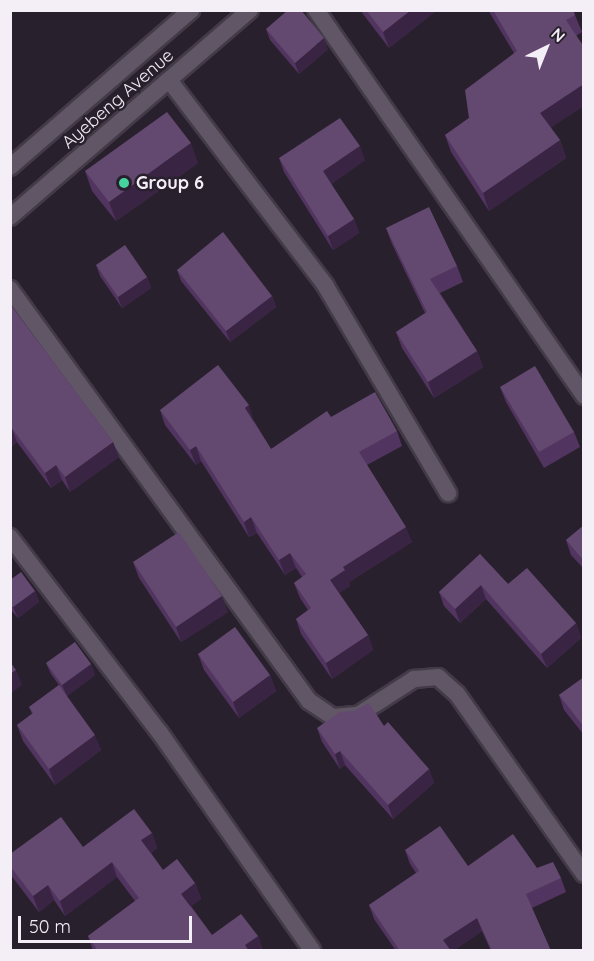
<!DOCTYPE html>
<style>
body{margin:0}
#map{position:relative;width:594px;height:961px;overflow:hidden;background:#29202d;font-family:Quicksand,sans-serif}
div>[style]{position:absolute}
[style*='--x']{left:calc(var(--x)*1px);top:calc(var(--y)*1px);width:calc(var(--w)*1px);rotate:calc(var(--a)*1deg)}
.roads{filter:drop-shadow(2px 0 #433b47) drop-shadow(-2px 0 #433b47) drop-shadow(0 2px #433b47) drop-shadow(0 -2px #433b47)}
.minor>*{height:16px;margin:-8px;padding:0 8px;transform-origin:8px;border-radius:8px;background:#605666}
.tertiary>*{height:16px;margin:-8px;padding:0 8px;transform-origin:8px;border-radius:8px;background:#605666}
.wall>*{inset:0;background:#51345f}
.shaded-wall>*{inset:0;background:#3a2444}
.building>*{inset:0;background:#634870}
.dots>*{width:16px;height:16px;translate:-50% -50%;box-sizing:border-box;border:3px solid #29202d;border-radius:50%}
span{translate:-50% -50%;white-space:nowrap;text-align:center;line-height:1.15;-webkit-text-stroke:5px #29202d;paint-order:stroke}
.street-label{font-size:18px;color:#f4eef7}
.poi-label{font-size:18px;color:#f4eef7;font-weight:700}
.left{translate:0 -50%;text-align:left}
.frame{position:absolute;inset:0;border:12px solid #f4eef7;pointer-events:none}
.north{position:absolute;left:516px;top:18px;width:60px;height:60px;-webkit-text-stroke:4px #29202d;paint-order:stroke;rotate:43deg;font-size:16px;font-weight:700;line-height:24px;text-align:center;color:#f4eef7}
.north::after{content:'';display:block;margin:auto;width:21px;height:27px;background:#f4eef7;clip-path:polygon(50% 0,100% 100%,50% 72%,0 100%)}
.scale{position:absolute;left:18px;top:916px;width:174px;height:27px;box-sizing:border-box;border:3px solid #f4eef7;border-top:0;padding-left:8px;font-size:18px;line-height:21px;white-space:nowrap;color:#f4eef7;-webkit-text-stroke:4px #29202d;paint-order:stroke}
</style>
<div id="map">
<div class="roads">
<div class="minor">
<i style="--x:316;--y:10;--w:470;--a:55.2"></i>
<i style="--x:169;--y:80;--w:258;--a:52.7"></i>
<i style="--x:325;--y:285;--w:242;--a:59.4"></i>
<i style="--x:10;--y:289;--w:509;--a:54.03"></i>
<i style="--x:309;--y:701;--w:29;--a:34"></i>
<i style="--x:333;--y:717;--w:25;--a:-5"></i>
<i style="--x:358;--y:715;--w:67;--a:-32.7"></i>
<i style="--x:414;--y:679;--w:24;--a:-5"></i>
<i style="--x:438;--y:677;--w:25;--a:42"></i>
<i style="--x:457;--y:694;--w:220;--a:54.8"></i>
<i style="--x:10;--y:537;--w:247;--a:52.6"></i>
<i style="--x:160;--y:733;--w:265;--a:55"></i>
</div>
<div class="tertiary">
<i style="--x:10;--y:167;--w:240;--a:-40.9"></i>
<i style="--x:10;--y:217;--w:317;--a:-40.8"></i>
</div>
</div>
<div class="wall">
<i style="clip-path:polygon(360px 10px,437px 10px,389px 48px)"></i>
<i style="clip-path:polygon(488px 10px,573px 10px,582px 32px,576px 36px,551px 128px,560px 140px,566px 158px,489px 211px,451px 152px,445px 135px,469px 118px,514px 53px)"></i>
<i style="clip-path:polygon(266px 29px,328px 49px,299px 74px,270px 40px)"></i>
<i style="clip-path:polygon(279px 158px,365px 160px,331px 184px,354px 219px,359px 233px,333px 250px,284px 172px)"></i>
<i style="clip-path:polygon(198px 163px,116px 221px,92px 191px,85px 171px)"></i>
<i style="clip-path:polygon(386px 228px,457px 266px,463px 282px,440px 293px,477px 351px,483px 367px,434px 398px,402px 348px,396px 332px,425px 313px,392px 244px)"></i>
<i style="clip-path:polygon(96px 265px,147px 277px,151px 288px,122px 308px,100px 276px)"></i>
<i style="clip-path:polygon(177px 270px,272px 296px,276px 307px,230px 342px,181px 281px)"></i>
<i style="clip-path:polygon(10px 304px,113px 442px,119px 457px,70px 492px,62px 480px,51px 488px,17px 442px,10px 448px)"></i>
<i style="clip-path:polygon(500px 387px,574px 432px,580px 447px,544px 468px,506px 402px)"></i>
<i style="clip-path:polygon(160px 410px,254px 421px,271px 449px,331px 417px,397px 431px,402px 446px,367px 465px,412px 542px,349px 582px,350px 586px,339px 593px,368px 635px,373px 650px,332px 679px,301px 634px,296px 619px,308px 610px,300px 598px,294px 583px,302px 577px,296px 568px,285px 575px,257px 533px,249px 537px,201px 461px,196px 465px,165px 425px)"></i>
<i style="clip-path:polygon(584px 525px,584px 569px,571px 555px,566px 540px)"></i>
<i style="clip-path:polygon(480px 554px,508px 584px,576px 623px,581px 638px,547px 668px,486px 599px,460px 623px,444px 606px,439px 592px)"></i>
<i style="clip-path:polygon(133px 562px,228px 612px,181px 642px,139px 578px)"></i>
<i style="clip-path:polygon(10px 580px,35px 591px,39px 602px,18px 618px,10px 609px)"></i>
<i style="clip-path:polygon(198px 654px,270px 675px,276px 691px,239px 718px,204px 670px)"></i>
<i style="clip-path:polygon(46px 663px,91px 664px,95px 675px,67px 696px,101px 750px,55px 785px,23px 741px,17px 725px,32px 714px,29px 707px,59px 685px,51px 674px)"></i>
<i style="clip-path:polygon(584px 677px,584px 735px,564px 710px,559px 695px)"></i>
<i style="clip-path:polygon(384px 726px,429px 769px,434px 783px,393px 819px,345px 765px,340px 769px,322px 742px,317px 728px)"></i>
<i style="clip-path:polygon(152px 833px,157px 848px,151px 853px,163px 870px,195px 883px,201px 899px,191px 906px,212px 935px,258px 936px,263px 951px,93px 951px,88px 936px,135px 901px,117px 877px,65px 916px,54px 900px,39px 912px,10px 874px,10px 854px,83px 847px)"></i>
<i style="clip-path:polygon(405px 850px,468px 866px,537px 868px,561px 878px,566px 892px,532px 908px,551px 951px,491px 951px,482px 931px,453px 951px,396px 951px,374px 919px,369px 905px,416px 873px,410px 864px)"></i>
</div>
<div class="shaded-wall">
<i style="clip-path:polygon(411px 10px,437px 10px,389px 48px,383px 32px)"></i>
<i style="clip-path:polygon(324px 38px,328px 49px,299px 74px,295px 63px)"></i>
<i style="clip-path:polygon(584px 84px,584px 106px,546px 131px,540px 113px)"></i>
<i style="clip-path:polygon(560px 140px,566px 158px,489px 211px,483px 193px)"></i>
<i style="clip-path:polygon(191px 143px,198px 163px,116px 221px,109px 202px)"></i>
<i style="clip-path:polygon(360px 146px,365px 160px,329px 186px,323px 171px)"></i>
<i style="clip-path:polygon(354px 219px,359px 233px,333px 250px,328px 236px)"></i>
<i style="clip-path:polygon(147px 277px,151px 288px,122px 308px,118px 297px)"></i>
<i style="clip-path:polygon(272px 296px,276px 307px,230px 342px,226px 331px)"></i>
<i style="clip-path:polygon(477px 351px,483px 367px,434px 398px,428px 382px)"></i>
<i style="clip-path:polygon(249px 405px,254px 421px,251px 423px,245px 408px)"></i>
<i style="clip-path:polygon(11px 427px,17px 442px,10px 448px,10px 428px)"></i>
<i style="clip-path:polygon(113px 442px,119px 457px,70px 492px,65px 477px)"></i>
<i style="clip-path:polygon(196px 446px,201px 461px,196px 465px,190px 450px)"></i>
<i style="clip-path:polygon(56px 465px,62px 480px,51px 488px,45px 473px)"></i>
<i style="clip-path:polygon(251px 517px,257px 533px,249px 537px,244px 522px)"></i>
<i style="clip-path:polygon(406px 527px,412px 542px,349px 582px,350px 586px,336px 595px,330px 580px,343px 567px)"></i>
<i style="clip-path:polygon(290px 553px,296px 568px,285px 575px,279px 560px)"></i>
<i style="clip-path:polygon(481px 585px,486px 599px,460px 623px,455px 609px)"></i>
<i style="clip-path:polygon(35px 591px,39px 602px,18px 618px,13px 607px)"></i>
<i style="clip-path:polygon(222px 596px,228px 612px,181px 642px,176px 627px)"></i>
<i style="clip-path:polygon(576px 623px,581px 638px,547px 668px,541px 654px)"></i>
<i style="clip-path:polygon(368px 635px,373px 650px,332px 679px,326px 663px)"></i>
<i style="clip-path:polygon(91px 664px,95px 675px,67px 696px,62px 685px)"></i>
<i style="clip-path:polygon(16px 670px,22px 685px,10px 694px,10px 674px)"></i>
<i style="clip-path:polygon(270px 675px,276px 691px,239px 718px,233px 702px)"></i>
<i style="clip-path:polygon(95px 735px,101px 750px,55px 785px,49px 769px)"></i>
<i style="clip-path:polygon(340px 751px,345px 765px,340px 769px,335px 754px)"></i>
<i style="clip-path:polygon(429px 769px,434px 783px,393px 819px,388px 805px)"></i>
<i style="clip-path:polygon(152px 833px,157px 848px,147px 856px,141px 840px)"></i>
<i style="clip-path:polygon(112px 862px,117px 877px,65px 916px,60px 901px)"></i>
<i style="clip-path:polygon(195px 883px,201px 899px,187px 909px,181px 894px)"></i>
<i style="clip-path:polygon(48px 885px,54px 900px,39px 912px,33px 896px)"></i>
<i style="clip-path:polygon(477px 918px,482px 931px,453px 951px,447px 951px,443px 940px)"></i>
<i style="clip-path:polygon(258px 936px,263px 951px,247px 951px,245px 945px)"></i>
</div>
<div class="building">
<i style="clip-path:polygon(288px 10px,301px 10px,324px 38px,295px 63px,266px 29px)"></i>
<i style="clip-path:polygon(366px 10px,411px 10px,383px 32px)"></i>
<i style="clip-path:polygon(493px 10px,573px 10px,575px 15px,566px 20px,584px 47px,584px 84px,540px 113px,560px 140px,483px 193px,445px 135px,469px 118px,465px 90px,517px 51px)"></i>
<i style="clip-path:polygon(167px 112px,191px 143px,109px 202px,85px 171px)"></i>
<i style="clip-path:polygon(340px 118px,360px 146px,323px 171px,354px 219px,328px 236px,279px 158px)"></i>
<i style="clip-path:polygon(429px 207px,457px 266px,430px 279px,477px 351px,428px 382px,396px 332px,427px 312px,386px 228px)"></i>
<i style="clip-path:polygon(223px 232px,272px 296px,226px 331px,177px 270px)"></i>
<i style="clip-path:polygon(125px 245px,147px 277px,118px 297px,96px 265px)"></i>
<i style="clip-path:polygon(10px 304px,113px 442px,65px 477px,56px 465px,45px 473px,11px 427px,10px 428px)"></i>
<i style="clip-path:polygon(218px 365px,249px 405px,245px 408px,271px 449px,327px 411px,331px 417px,375px 392px,397px 431px,359px 452px,406px 527px,343px 567px,345px 570px,330px 580px,368px 635px,326px 663px,296px 619px,311px 608px,294px 583px,306px 574px,290px 553px,279px 560px,251px 517px,244px 522px,196px 446px,190px 450px,160px 410px)"></i>
<i style="clip-path:polygon(535px 366px,574px 432px,539px 452px,500px 387px)"></i>
<i style="clip-path:polygon(584px 525px,584px 561px,566px 540px)"></i>
<i style="clip-path:polygon(179px 532px,222px 596px,176px 627px,133px 562px)"></i>
<i style="clip-path:polygon(480px 554px,508px 584px,527px 568px,576px 623px,541px 654px,481px 585px,455px 609px,439px 592px)"></i>
<i style="clip-path:polygon(21px 572px,35px 591px,13px 607px,10px 603px,10px 580px)"></i>
<i style="clip-path:polygon(235px 627px,270px 675px,233px 702px,198px 654px)"></i>
<i style="clip-path:polygon(75px 642px,91px 664px,62px 685px,46px 663px)"></i>
<i style="clip-path:polygon(10px 662px,16px 670px,10px 674px)"></i>
<i style="clip-path:polygon(584px 677px,584px 727px,559px 695px)"></i>
<i style="clip-path:polygon(59px 685px,95px 735px,49px 769px,17px 725px,33px 713px,29px 707px)"></i>
<i style="clip-path:polygon(369px 703px,384px 726px,388px 722px,429px 769px,388px 805px,340px 751px,335px 754px,317px 728px,340px 712px,354px 711px)"></i>
<i style="clip-path:polygon(134px 809px,152px 833px,141px 840px,163px 870px,177px 859px,195px 883px,181px 894px,212px 935px,241px 914px,258px 936px,245px 945px,249px 951px,98px 951px,88px 936px,139px 898px,112px 862px,60px 901px,48px 885px,33px 896px,10px 866px,10px 854px,61px 817px,83px 847px)"></i>
<i style="clip-path:polygon(440px 826px,468px 866px,513px 834px,537px 868px,553px 862px,561px 878px,526px 894px,551px 951px,492px 951px,477px 918px,443px 940px,451px 951px,400px 951px,369px 905px,419px 871px,405px 850px)"></i>
</div>
<div class="dots">
<i style="left:124px;top:183px;background:#46d49e"></i>
</div>
<div class="street-label">
<span style="left:118px;top:99px;rotate:-41deg">Ayebeng Avenue</span>
</div>
<div class="poi-label">
<span class="left" style="left:136px;top:183px">Group 6</span>
</div>
<div class="frame"></div>
<div class="north">N</div>
<div class="scale">50 m</div>
</div>
